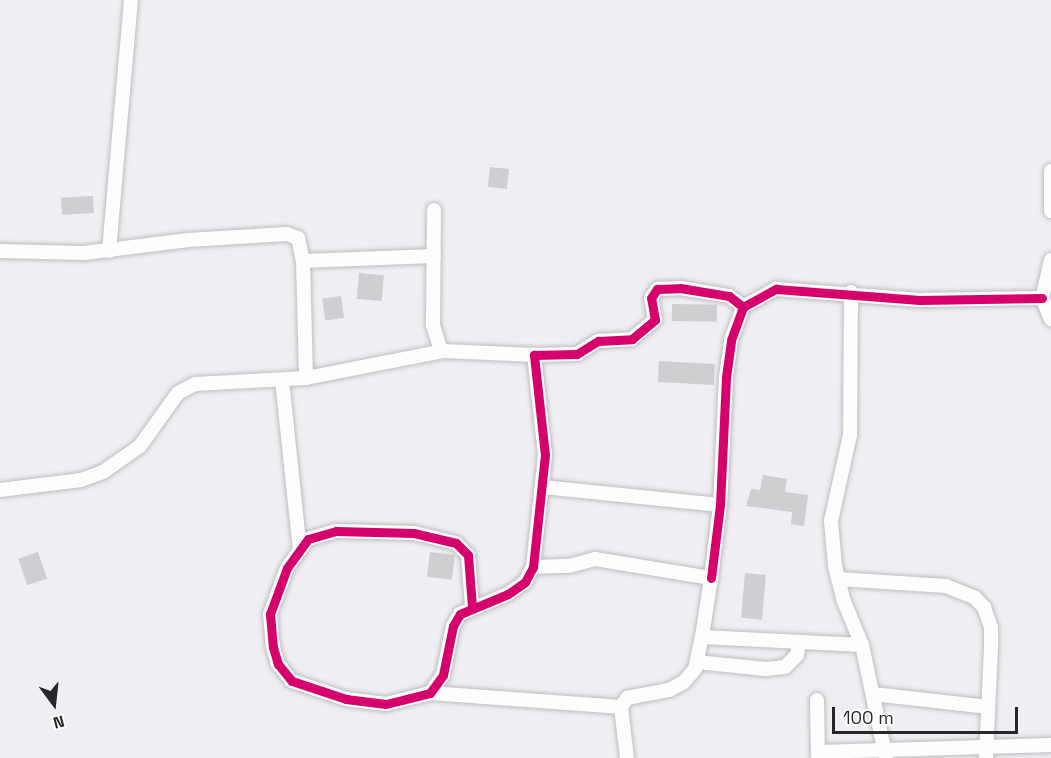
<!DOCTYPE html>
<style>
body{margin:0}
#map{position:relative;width:1051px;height:758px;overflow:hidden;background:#efeff3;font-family:"Space Grotesk",sans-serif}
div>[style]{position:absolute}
.building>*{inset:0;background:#cfcfd1;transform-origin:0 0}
.roads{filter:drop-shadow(0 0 2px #bebec0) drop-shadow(0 0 2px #bebec0)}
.street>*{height:14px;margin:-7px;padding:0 7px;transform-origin:7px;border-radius:7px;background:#fdfdfd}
.cycleway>*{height:9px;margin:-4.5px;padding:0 4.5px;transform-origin:4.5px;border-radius:4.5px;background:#d6006c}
span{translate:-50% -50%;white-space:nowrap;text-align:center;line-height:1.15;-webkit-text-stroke:6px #fff;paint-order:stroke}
.north{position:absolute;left:24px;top:674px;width:60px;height:60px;-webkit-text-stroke:4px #fff;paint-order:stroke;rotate:165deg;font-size:16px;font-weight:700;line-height:24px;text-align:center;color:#262729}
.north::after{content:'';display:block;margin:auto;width:21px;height:27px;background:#262729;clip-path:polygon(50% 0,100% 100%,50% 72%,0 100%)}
.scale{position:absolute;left:832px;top:707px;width:186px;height:27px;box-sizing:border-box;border:3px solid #262729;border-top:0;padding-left:8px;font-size:18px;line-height:21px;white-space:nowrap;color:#262729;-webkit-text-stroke:4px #fff;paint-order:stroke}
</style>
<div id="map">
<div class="building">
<i style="left:490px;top:167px;width:19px;height:20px;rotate:6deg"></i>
<i style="left:93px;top:196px;width:17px;height:32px;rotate:87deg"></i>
<i style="left:359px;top:273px;width:25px;height:26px;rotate:5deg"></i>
<i style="left:341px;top:296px;width:22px;height:19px;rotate:82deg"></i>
<i style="left:672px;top:304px;width:45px;height:17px;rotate:1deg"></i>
<i style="left:659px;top:361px;width:56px;height:21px;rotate:3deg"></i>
<i style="clip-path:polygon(763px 475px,787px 479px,785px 492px,808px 495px,804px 526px,791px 524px,792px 512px,746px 506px,751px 489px,760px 490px)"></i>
<i style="left:38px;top:552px;width:28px;height:21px;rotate:71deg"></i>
<i style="left:430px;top:552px;width:25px;height:25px;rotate:7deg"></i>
<i style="left:745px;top:573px;width:21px;height:45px;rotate:5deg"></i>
</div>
<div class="roads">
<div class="street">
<i style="left:1051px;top:171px;width:40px;rotate:90deg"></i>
<i style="left:434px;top:210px;width:115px;rotate:90.5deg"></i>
<i style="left:433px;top:325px;width:24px;rotate:73deg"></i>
<i style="left:440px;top:348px;width:5px;rotate:37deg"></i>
<i style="left:444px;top:351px;width:90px;rotate:2.5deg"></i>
<i style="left:0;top:251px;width:84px;rotate:1.4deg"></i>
<i style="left:84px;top:253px;width:105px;rotate:-7.1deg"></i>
<i style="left:188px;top:240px;width:99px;rotate:-3.5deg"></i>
<i style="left:287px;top:234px;width:12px;rotate:20deg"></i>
<i style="left:298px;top:238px;width:24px;rotate:78deg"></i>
<i style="left:303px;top:261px;width:117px;rotate:88.5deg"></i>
<i style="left:109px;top:251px;width:252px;rotate:-85deg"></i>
<i style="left:1051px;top:260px;width:39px;rotate:103deg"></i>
<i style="left:1042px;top:298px;width:23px;rotate:67deg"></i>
<i style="left:303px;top:261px;width:131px;rotate:-2.2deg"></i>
<i style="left:851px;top:292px;width:143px;rotate:90.4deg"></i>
<i style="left:850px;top:435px;width:88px;rotate:102.5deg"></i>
<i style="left:831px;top:521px;width:45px;rotate:84.9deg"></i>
<i style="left:835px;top:566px;width:34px;rotate:76deg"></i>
<i style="left:843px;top:599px;width:50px;rotate:67.6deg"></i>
<i style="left:862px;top:645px;width:116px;rotate:78deg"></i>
<i style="left:282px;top:380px;width:171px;rotate:84deg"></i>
<i style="left:542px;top:487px;width:179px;rotate:5.8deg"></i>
<i style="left:0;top:490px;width:82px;rotate:-7deg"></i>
<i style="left:81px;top:480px;width:23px;rotate:-20deg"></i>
<i style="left:103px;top:472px;width:45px;rotate:-35.1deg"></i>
<i style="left:140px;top:446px;width:65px;rotate:-54.4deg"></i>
<i style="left:178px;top:393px;width:19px;rotate:-28deg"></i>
<i style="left:195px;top:384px;width:111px;rotate:-3.1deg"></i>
<i style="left:306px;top:378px;width:141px;rotate:-11.1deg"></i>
<i style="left:533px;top:567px;width:36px;rotate:-2deg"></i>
<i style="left:569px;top:566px;width:27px;rotate:-15deg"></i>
<i style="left:595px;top:559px;width:118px;rotate:9.3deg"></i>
<i style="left:711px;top:578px;width:60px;rotate:98.7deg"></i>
<i style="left:702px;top:637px;width:160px;rotate:2.9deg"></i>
<i style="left:711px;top:578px;width:74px;rotate:-83deg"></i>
<i style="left:720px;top:505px;width:128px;rotate:-87.3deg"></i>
<i style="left:726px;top:377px;width:37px;rotate:-82deg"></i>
<i style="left:731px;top:340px;width:35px;rotate:-70deg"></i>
<i style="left:743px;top:307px;width:38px;rotate:-29deg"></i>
<i style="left:776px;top:289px;width:144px;rotate:4.4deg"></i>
<i style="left:920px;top:300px;width:122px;rotate:-0.9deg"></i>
<i style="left:838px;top:579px;width:108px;rotate:3.7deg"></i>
<i style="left:946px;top:586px;width:31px;rotate:22deg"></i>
<i style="left:975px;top:598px;width:13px;rotate:45deg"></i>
<i style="left:984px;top:607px;width:21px;rotate:71deg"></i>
<i style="left:991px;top:627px;width:20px;rotate:90deg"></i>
<i style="left:991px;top:647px;width:111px;rotate:92.6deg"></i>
<i style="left:472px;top:607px;width:52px;rotate:-94.4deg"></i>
<i style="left:468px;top:555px;width:17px;rotate:-135deg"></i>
<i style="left:456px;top:543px;width:43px;rotate:-166.6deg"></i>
<i style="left:414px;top:533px;width:78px;rotate:-178.5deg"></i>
<i style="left:336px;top:531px;width:29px;rotate:164deg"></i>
<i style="left:308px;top:539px;width:36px;rotate:126deg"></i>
<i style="left:287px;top:568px;width:49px;rotate:110.3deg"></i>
<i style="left:270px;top:614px;width:33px;rotate:85deg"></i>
<i style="left:273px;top:647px;width:18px;rotate:74deg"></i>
<i style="left:278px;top:664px;width:22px;rotate:51deg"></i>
<i style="left:292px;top:681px;width:57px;rotate:18.4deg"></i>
<i style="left:346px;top:699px;width:40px;rotate:7.1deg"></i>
<i style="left:386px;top:704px;width:45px;rotate:-14deg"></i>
<i style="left:430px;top:693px;width:22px;rotate:-54deg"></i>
<i style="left:443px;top:675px;width:50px;rotate:-78.5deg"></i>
<i style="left:453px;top:626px;width:14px;rotate:-60deg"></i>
<i style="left:460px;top:614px;width:52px;rotate:-22.6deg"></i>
<i style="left:508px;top:594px;width:21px;rotate:-35deg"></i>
<i style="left:525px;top:582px;width:17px;rotate:-62deg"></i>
<i style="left:533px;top:567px;width:113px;rotate:-83.9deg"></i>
<i style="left:545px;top:455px;width:101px;rotate:-96.3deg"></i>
<i style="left:534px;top:355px;width:43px;rotate:-1.3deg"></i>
<i style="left:577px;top:354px;width:25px;rotate:-32deg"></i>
<i style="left:598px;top:341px;width:34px;rotate:-3deg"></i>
<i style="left:632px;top:339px;width:30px;rotate:-40deg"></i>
<i style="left:655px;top:320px;width:22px;rotate:-100deg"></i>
<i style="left:651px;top:298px;width:11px;rotate:-56deg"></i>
<i style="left:657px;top:289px;width:23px;rotate:-2deg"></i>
<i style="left:680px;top:288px;width:50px;rotate:9.3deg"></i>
<i style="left:729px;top:296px;width:18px;rotate:38deg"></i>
<i style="left:697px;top:662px;width:69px;rotate:5.8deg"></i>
<i style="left:766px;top:669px;width:19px;rotate:-6deg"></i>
<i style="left:785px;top:667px;width:17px;rotate:-45deg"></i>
<i style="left:797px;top:655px;width:13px;rotate:-81deg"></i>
<i style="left:430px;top:693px;width:192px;rotate:4.2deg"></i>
<i style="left:873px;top:694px;width:116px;rotate:6.4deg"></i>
<i style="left:817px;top:700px;width:58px;rotate:89deg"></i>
<i style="left:818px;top:752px;width:233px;rotate:-1.7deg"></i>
<i style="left:627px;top:758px;width:51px;rotate:-96.7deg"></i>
<i style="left:621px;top:707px;width:11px;rotate:-56deg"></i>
<i style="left:627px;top:698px;width:43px;rotate:-10.8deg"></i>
<i style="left:669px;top:690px;width:17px;rotate:-28deg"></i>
<i style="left:684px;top:682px;width:17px;rotate:-50deg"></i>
<i style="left:695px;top:669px;width:33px;rotate:-78deg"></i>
</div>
</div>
<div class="cycleway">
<i style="left:711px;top:578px;width:74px;rotate:-83deg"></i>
<i style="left:720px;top:505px;width:128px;rotate:-87.3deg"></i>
<i style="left:726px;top:377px;width:37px;rotate:-82deg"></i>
<i style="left:731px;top:340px;width:35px;rotate:-70deg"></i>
<i style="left:743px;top:307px;width:38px;rotate:-29deg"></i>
<i style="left:776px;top:289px;width:144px;rotate:4.4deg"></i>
<i style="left:920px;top:300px;width:122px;rotate:-0.9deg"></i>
<i style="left:472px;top:607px;width:52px;rotate:-94.4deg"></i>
<i style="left:468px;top:555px;width:17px;rotate:-135deg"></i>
<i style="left:456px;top:543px;width:43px;rotate:-166.6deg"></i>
<i style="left:414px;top:533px;width:78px;rotate:-178.5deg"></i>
<i style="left:336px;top:531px;width:29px;rotate:164deg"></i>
<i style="left:308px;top:539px;width:36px;rotate:126deg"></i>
<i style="left:287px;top:568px;width:49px;rotate:110.3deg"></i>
<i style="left:270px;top:614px;width:33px;rotate:85deg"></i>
<i style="left:273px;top:647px;width:18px;rotate:74deg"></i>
<i style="left:278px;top:664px;width:22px;rotate:51deg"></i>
<i style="left:292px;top:681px;width:57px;rotate:18.4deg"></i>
<i style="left:346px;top:699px;width:40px;rotate:7.1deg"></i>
<i style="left:386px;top:704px;width:45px;rotate:-14deg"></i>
<i style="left:430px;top:693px;width:22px;rotate:-54deg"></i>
<i style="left:443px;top:675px;width:50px;rotate:-78.5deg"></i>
<i style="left:453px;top:626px;width:14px;rotate:-60deg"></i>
<i style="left:460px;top:614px;width:52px;rotate:-22.6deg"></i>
<i style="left:508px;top:594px;width:21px;rotate:-35deg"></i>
<i style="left:525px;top:582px;width:17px;rotate:-62deg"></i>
<i style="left:533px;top:567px;width:113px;rotate:-83.9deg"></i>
<i style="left:545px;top:455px;width:101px;rotate:-96.3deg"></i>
<i style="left:534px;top:355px;width:43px;rotate:-1.3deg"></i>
<i style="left:577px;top:354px;width:25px;rotate:-32deg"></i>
<i style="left:598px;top:341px;width:34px;rotate:-3deg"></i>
<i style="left:632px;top:339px;width:30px;rotate:-40deg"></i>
<i style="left:655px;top:320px;width:22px;rotate:-100deg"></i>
<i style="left:651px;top:298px;width:11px;rotate:-56deg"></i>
<i style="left:657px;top:289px;width:23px;rotate:-2deg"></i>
<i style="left:680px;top:288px;width:50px;rotate:9.3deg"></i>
<i style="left:729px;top:296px;width:18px;rotate:38deg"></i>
</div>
<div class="north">N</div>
<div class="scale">100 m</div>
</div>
